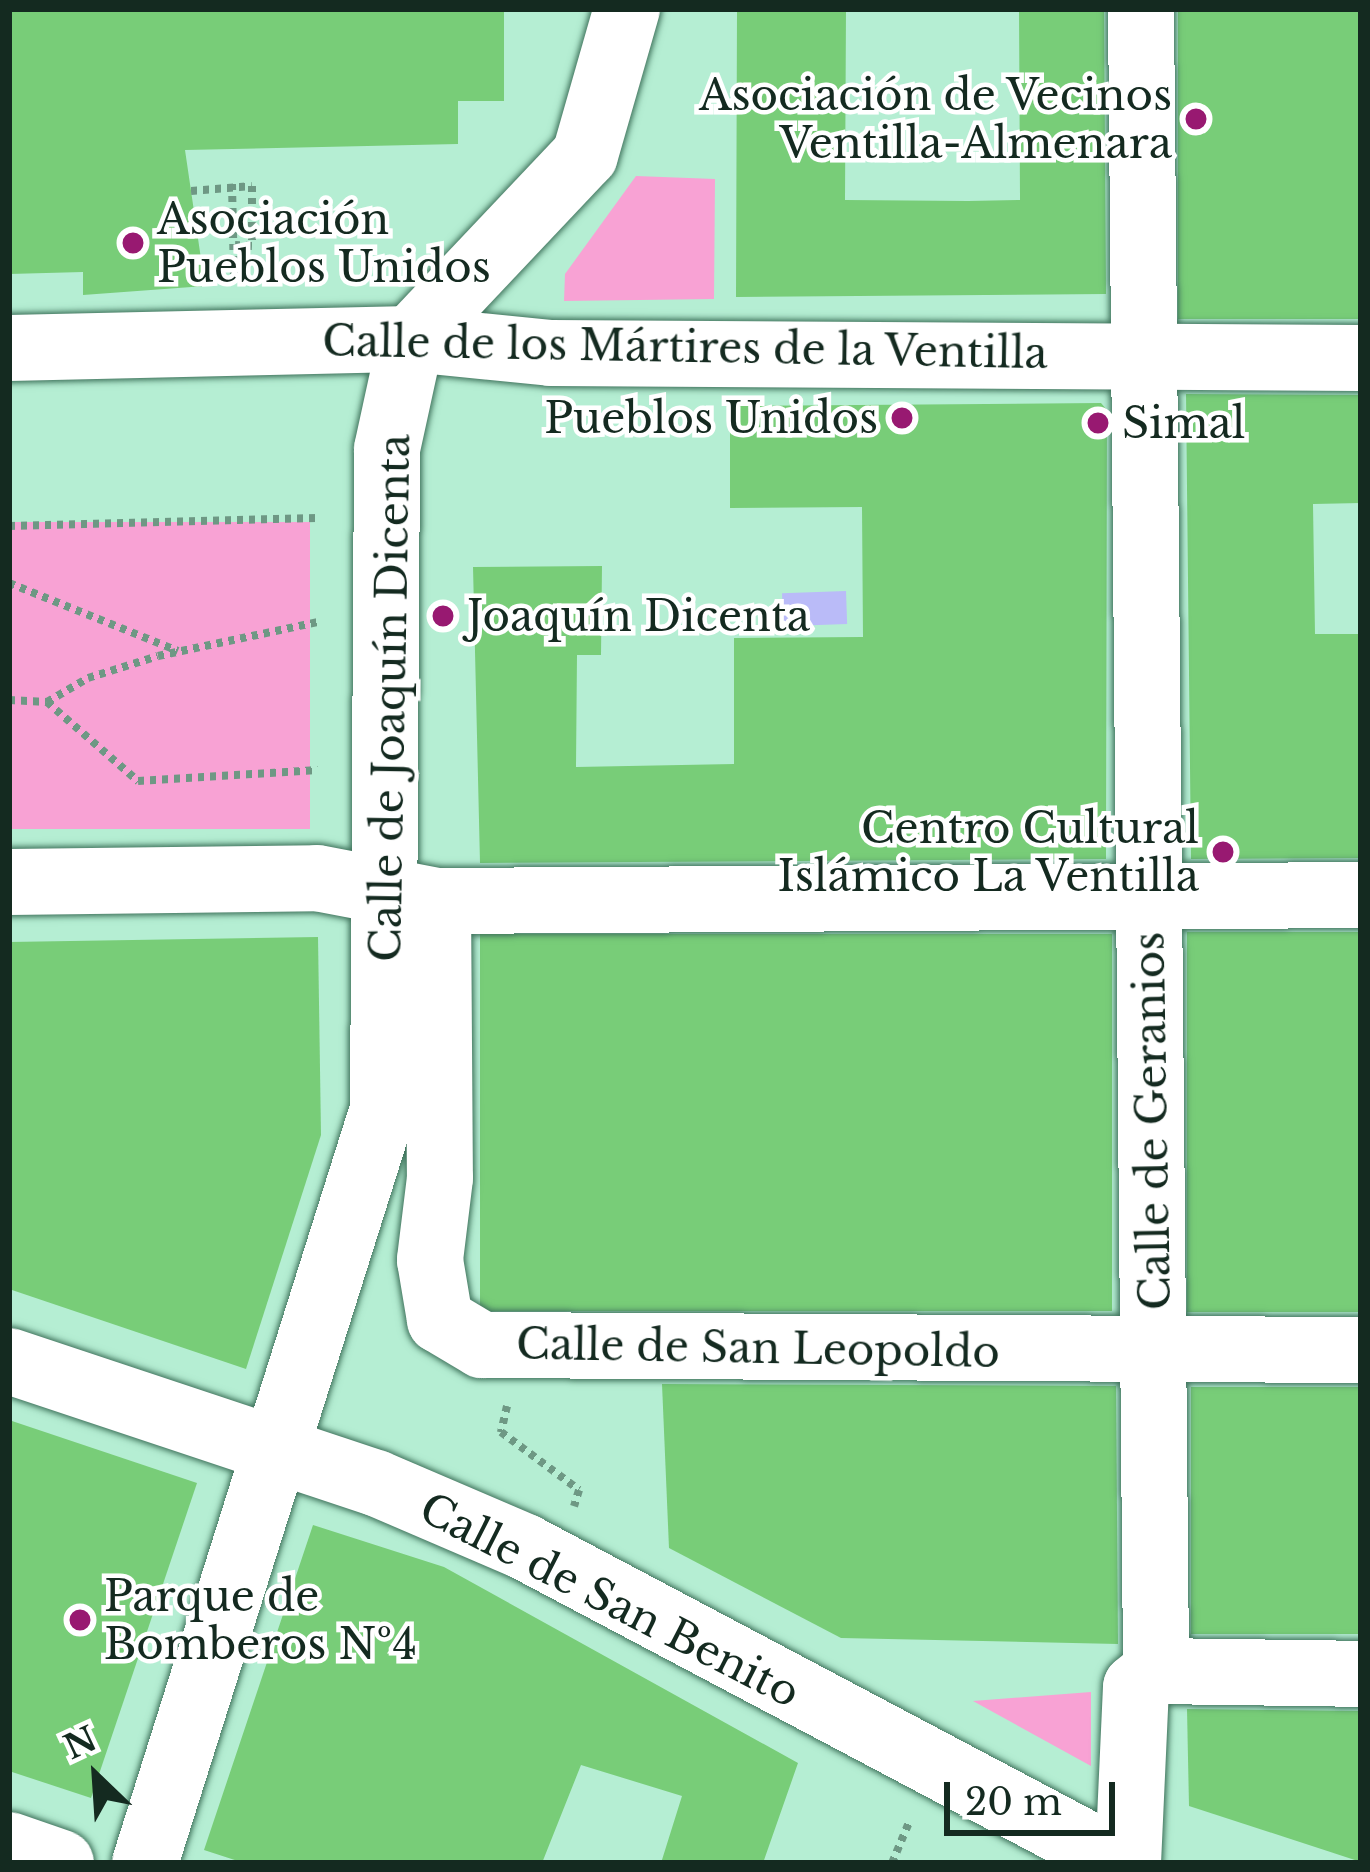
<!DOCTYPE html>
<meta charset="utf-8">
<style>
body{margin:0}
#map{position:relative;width:1370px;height:1872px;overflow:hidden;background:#b5eed3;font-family:"Libre Baskerville",serif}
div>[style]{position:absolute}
.green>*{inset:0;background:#f8a2d4;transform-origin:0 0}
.water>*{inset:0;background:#babbf8;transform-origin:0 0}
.building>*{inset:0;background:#78cd78;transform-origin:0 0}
.path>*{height:8px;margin-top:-4px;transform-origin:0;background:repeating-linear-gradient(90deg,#6e9884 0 6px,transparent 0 12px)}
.roads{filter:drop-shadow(0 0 3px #3f735c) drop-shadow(0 0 3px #3f735c)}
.minor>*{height:66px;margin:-33px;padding:0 33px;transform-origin:33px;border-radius:33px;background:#fff}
.dots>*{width:33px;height:33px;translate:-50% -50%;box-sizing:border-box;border:6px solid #fff;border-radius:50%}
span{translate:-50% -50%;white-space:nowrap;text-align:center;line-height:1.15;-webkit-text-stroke:9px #fff;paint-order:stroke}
.poi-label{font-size:42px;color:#142a20}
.right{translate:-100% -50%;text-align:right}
.left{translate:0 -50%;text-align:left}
.street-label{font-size:42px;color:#142a20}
.frame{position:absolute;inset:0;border:12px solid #142a20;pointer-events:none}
.north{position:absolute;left:36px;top:1716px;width:120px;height:120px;-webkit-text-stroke:9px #fff;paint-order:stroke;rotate:335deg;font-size:33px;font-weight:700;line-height:48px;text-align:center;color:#142a20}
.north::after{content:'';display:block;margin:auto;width:42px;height:54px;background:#142a20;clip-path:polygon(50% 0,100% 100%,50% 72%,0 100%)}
.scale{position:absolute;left:944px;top:1782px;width:171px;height:54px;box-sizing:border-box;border:6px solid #142a20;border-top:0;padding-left:15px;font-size:36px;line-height:42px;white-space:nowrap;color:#142a20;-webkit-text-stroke:9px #fff;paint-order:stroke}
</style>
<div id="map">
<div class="green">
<i style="clip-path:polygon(636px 176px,715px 179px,714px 299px,564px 301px,565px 274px)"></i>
<i style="left:310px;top:522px;width:307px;height:301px;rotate:90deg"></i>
<i style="clip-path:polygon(1091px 1692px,1091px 1766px,973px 1701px)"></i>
</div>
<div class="water">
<i style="left:846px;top:591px;width:33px;height:64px;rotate:88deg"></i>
</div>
<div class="building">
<i style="clip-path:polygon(9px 9px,504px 9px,504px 101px,458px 101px,458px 144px,185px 150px,205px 286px,83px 295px,83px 272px,9px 274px)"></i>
<i style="clip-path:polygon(737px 9px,846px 9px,845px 200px,968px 201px,1020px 200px,1019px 9px,1104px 9px,1106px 294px,736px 297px)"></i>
<i style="left:1178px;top:9px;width:183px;height:310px"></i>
<i style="clip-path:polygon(1186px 394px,1361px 395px,1361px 503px,1313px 504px,1315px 634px,1361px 634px,1361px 858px,1191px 859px)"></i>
<i style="clip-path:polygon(1101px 403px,1107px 410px,1106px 859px,480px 863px,473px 567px,602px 566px,601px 655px,577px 655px,576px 767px,734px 764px,734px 638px,863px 637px,862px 507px,730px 508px,730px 406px)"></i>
<i style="left:1361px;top:932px;width:380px;height:174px;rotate:90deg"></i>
<i style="left:1112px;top:934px;width:377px;height:632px;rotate:90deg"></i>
<i style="clip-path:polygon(318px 937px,321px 1135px,246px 1369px,9px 1289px,9px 942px)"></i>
<i style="clip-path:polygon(662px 1384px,1116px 1386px,1118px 1644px,841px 1638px,669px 1548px)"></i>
<i style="left:1191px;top:1387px;width:170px;height:247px"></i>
<i style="clip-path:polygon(9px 1420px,197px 1483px,91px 1798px,9px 1771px)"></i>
<i style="clip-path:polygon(313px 1525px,444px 1567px,798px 1763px,763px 1863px,661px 1863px,682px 1796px,581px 1765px,542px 1863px,244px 1863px,204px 1850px)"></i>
<i style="clip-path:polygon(1187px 1709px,1361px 1711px,1361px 1862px,1189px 1806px)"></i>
</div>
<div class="path">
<i style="left:232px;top:184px;width:98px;rotate:88.8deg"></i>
<i style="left:191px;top:191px;width:61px;rotate:-4.7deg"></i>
<i style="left:252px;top:186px;width:60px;rotate:90deg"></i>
<i style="left:252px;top:246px;width:17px;rotate:-177deg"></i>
<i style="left:9px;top:526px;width:308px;rotate:-1.5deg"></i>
<i style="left:9px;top:583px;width:182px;rotate:21.9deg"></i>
<i style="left:9px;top:700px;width:38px;rotate:3deg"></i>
<i style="left:47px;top:702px;width:121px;rotate:41deg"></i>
<i style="left:138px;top:781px;width:180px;rotate:-3.5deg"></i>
<i style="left:47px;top:702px;width:48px;rotate:-30.3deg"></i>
<i style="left:88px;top:678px;width:73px;rotate:-17.4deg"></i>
<i style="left:158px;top:656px;width:164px;rotate:-12deg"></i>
<i style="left:507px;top:1406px;width:27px;rotate:103deg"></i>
<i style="left:501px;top:1432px;width:97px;rotate:36.6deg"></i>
<i style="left:579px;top:1490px;width:17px;rotate:107deg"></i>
<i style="left:892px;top:1863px;width:47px;rotate:-67.3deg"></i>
</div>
<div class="roads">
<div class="minor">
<i style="left:1141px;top:9px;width:1662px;rotate:89.48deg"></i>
<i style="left:9px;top:348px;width:402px;rotate:-1.3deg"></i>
<i style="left:411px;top:339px;width:141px;rotate:5.7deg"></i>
<i style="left:551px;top:353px;width:810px;rotate:0.35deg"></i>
<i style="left:9px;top:882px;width:308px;rotate:-0.7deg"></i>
<i style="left:317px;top:878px;width:123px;rotate:10.8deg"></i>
<i style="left:438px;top:901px;width:923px;rotate:-0.37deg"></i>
<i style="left:438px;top:901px;width:277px;rotate:89.6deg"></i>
<i style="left:440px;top:1178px;width:83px;rotate:97deg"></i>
<i style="left:430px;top:1260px;width:61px;rotate:80.5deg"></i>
<i style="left:440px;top:1320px;width:49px;rotate:30.8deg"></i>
<i style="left:482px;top:1345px;width:879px;rotate:0.33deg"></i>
<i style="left:9px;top:1361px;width:387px;rotate:18.4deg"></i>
<i style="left:376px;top:1483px;width:162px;rotate:23.2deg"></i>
<i style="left:525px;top:1547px;width:675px;rotate:27.89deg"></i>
<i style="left:1156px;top:1671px;width:205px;rotate:0.8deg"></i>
<i style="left:9px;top:1845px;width:55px;rotate:19.1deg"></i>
<i style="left:145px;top:1863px;width:791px;rotate:-72.48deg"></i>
<i style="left:383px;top:1109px;width:660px;rotate:-89.65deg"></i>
<i style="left:387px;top:449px;width:113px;rotate:-77.7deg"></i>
<i style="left:411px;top:339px;width:253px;rotate:-46.6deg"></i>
<i style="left:585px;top:155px;width:152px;rotate:-74deg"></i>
<i style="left:1128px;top:1863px;width:176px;rotate:-87.4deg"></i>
<i style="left:1136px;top:1687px;width:26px;rotate:-39deg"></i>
</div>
</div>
<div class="dots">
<i style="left:1196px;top:119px;background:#981971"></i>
<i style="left:133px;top:243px;background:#981971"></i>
<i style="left:902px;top:418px;background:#981971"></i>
<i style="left:1098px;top:423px;background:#981971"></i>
<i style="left:443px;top:616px;background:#981971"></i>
<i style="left:1223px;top:852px;background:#981971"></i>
<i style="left:80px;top:1620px;background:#981971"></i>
</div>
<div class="poi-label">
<span class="right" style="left:1172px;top:119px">Asociación de Vecinos<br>Ventilla-Almenara</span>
<span class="left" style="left:157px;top:243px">Asociación<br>Pueblos Unidos</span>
<span class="right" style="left:878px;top:418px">Pueblos Unidos</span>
<span class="left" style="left:1122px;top:423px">Simal</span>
<span class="left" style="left:467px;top:616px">Joaquín Dicenta</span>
<span class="right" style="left:1199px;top:852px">Centro Cultural<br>Islámico La Ventilla</span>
<span class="left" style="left:104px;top:1620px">Parque de<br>Bomberos Nº4</span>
</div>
<div class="street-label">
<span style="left:685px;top:347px;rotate:1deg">Calle de los Mártires de la Ventilla</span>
<span style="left:390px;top:698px;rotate:-89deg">Calle de Joaquín Dicenta</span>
<span style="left:1152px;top:1121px;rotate:-91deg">Calle de Geranios</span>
<span style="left:758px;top:1348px;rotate:1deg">Calle de San Leopoldo</span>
<span style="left:610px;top:1600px;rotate:27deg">Calle de San Benito</span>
</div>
<div class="frame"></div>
<div class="north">N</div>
<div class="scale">20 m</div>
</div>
